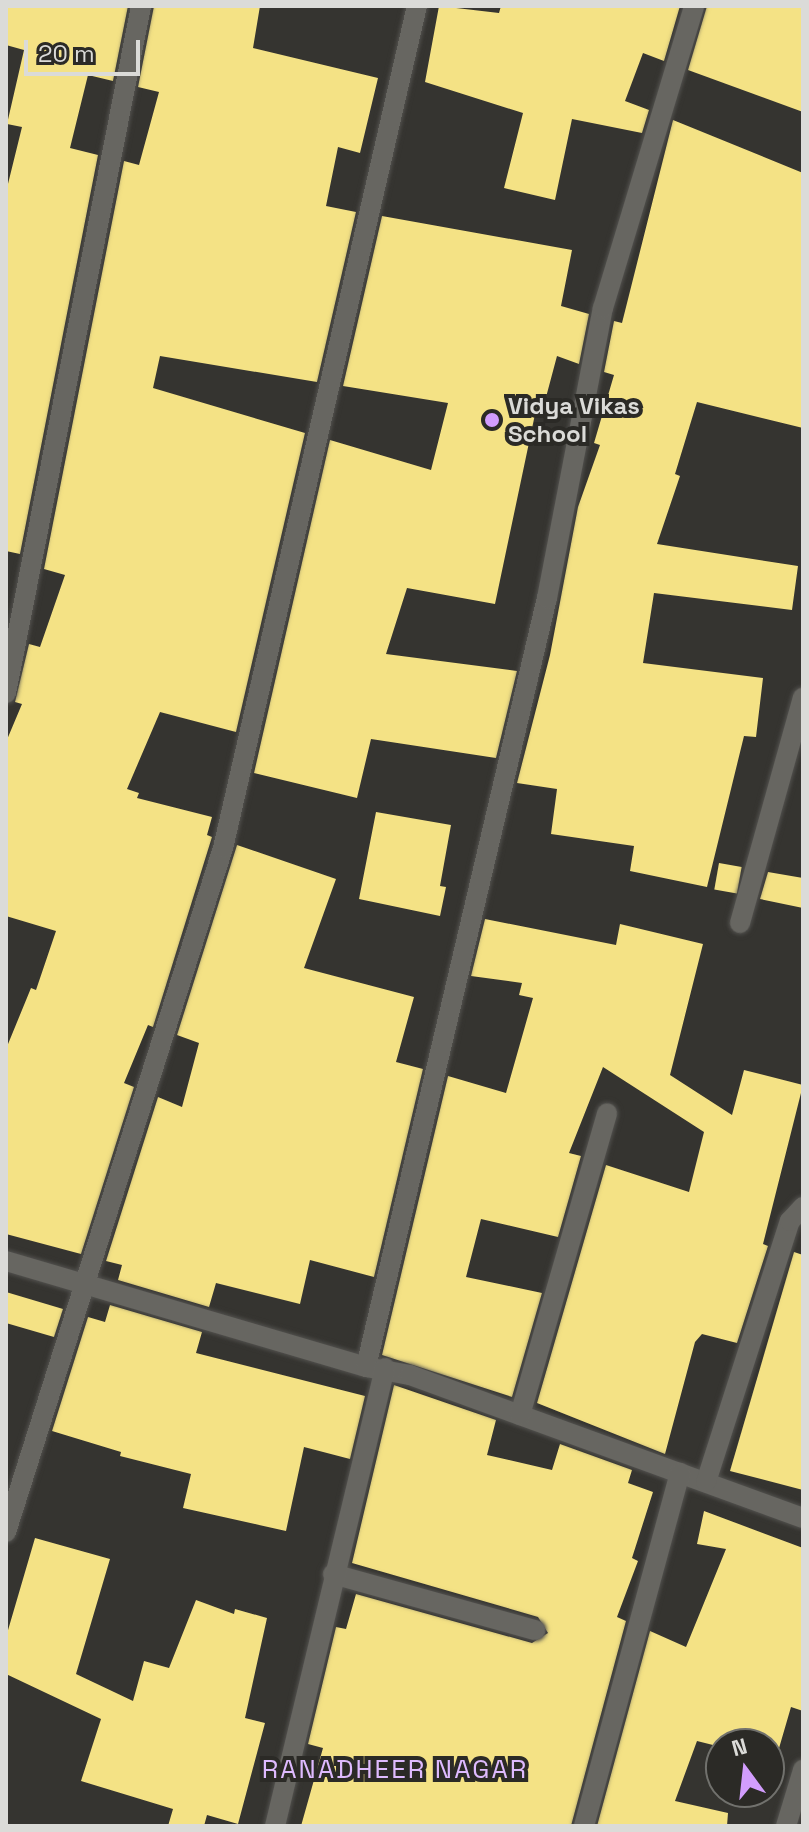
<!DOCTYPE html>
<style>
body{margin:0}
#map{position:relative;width:809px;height:1832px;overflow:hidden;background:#353430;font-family:"Space Grotesk",sans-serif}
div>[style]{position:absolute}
.building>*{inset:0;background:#f4e285;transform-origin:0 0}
.roads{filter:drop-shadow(0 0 2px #52514e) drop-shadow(0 0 2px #52514e)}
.minor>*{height:20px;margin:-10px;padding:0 10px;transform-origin:10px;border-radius:10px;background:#676661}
.dots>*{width:22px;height:22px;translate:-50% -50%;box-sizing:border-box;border:4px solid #2b2a26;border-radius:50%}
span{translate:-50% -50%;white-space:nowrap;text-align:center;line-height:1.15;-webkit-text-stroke:8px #2b2a26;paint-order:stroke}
.poi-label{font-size:24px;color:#dbdbd8;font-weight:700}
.left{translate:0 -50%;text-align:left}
.neighbourhood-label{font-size:26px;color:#debafe;letter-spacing:2px}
.frame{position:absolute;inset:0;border:8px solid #dbdbd8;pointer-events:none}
.north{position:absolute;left:705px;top:1728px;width:80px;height:80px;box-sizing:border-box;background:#2b2a26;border:2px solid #71716d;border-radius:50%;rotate:345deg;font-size:22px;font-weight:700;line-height:32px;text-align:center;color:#dbdbd8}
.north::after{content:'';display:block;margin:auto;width:28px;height:36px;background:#d29dfd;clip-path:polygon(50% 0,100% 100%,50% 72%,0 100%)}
.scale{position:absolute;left:24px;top:40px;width:116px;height:36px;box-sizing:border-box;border:4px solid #dbdbd8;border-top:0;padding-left:10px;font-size:24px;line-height:28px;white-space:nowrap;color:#dbdbd8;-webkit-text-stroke:6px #2b2a26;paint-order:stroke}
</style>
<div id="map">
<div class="building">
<i style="clip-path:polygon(6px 6px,128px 6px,113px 81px,88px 75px,70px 148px,98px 155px,20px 554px,6px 551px,6px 192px,22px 127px,7px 124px,24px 50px,6px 45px)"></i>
<i style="clip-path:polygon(154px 6px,260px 6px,253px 48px,378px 78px,360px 153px,338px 147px,326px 206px,356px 212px,317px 382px,160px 356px,153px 388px,305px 433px,236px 732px,160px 712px,127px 789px,139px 793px,137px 798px,212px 817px,207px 835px,212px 837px,153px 1027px,148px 1025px,124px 1083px,134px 1087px,81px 1254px,6px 1234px,6px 1049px,31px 988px,36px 990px,56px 931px,6px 916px,6px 742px,22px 704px,15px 702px,29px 644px,40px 647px,65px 575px,44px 569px,124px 161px,139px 165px,159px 92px,138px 87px)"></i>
<i style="clip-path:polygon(439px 6px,499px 13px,501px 6px,680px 6px,664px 61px,643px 53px,625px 101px,649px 110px,642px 133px,572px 119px,555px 200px,504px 188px,523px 113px,425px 82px)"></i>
<i style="clip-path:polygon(707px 6px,803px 6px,803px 112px,688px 70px)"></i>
<i style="clip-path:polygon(673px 120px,803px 173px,803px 428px,697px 402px,675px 474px,680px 476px,657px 544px,798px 566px,792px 610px,654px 593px,643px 663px,763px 678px,756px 737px,744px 736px,707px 887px,630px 871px,634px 846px,551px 834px,557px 789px,517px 783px,550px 655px,578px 507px,600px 445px,594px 443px,614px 375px,604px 372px,614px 321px,622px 323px)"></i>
<i style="clip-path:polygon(382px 216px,572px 250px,561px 306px,589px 314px,579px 364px,557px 356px,545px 401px,538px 400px,495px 604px,407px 588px,386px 654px,517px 671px,496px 758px,371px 739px,357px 798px,254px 773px,330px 440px,431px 470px,448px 403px,343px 386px)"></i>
<i style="clip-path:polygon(376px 812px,451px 825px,440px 886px,446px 887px,440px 916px,359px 899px)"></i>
<i style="clip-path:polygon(237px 845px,336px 879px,304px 968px,414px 997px,396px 1062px,423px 1069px,374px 1277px,310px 1260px,300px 1304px,216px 1283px,209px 1307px,118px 1280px,122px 1265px,106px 1261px,158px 1097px,182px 1107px,199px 1043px,177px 1035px)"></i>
<i style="left:719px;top:863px;width:23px;height:27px;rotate:10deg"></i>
<i style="clip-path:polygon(768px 872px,803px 878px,803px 908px,760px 899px)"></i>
<i style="clip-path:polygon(485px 919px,616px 945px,620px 924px,703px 944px,670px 1075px,732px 1115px,744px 1070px,803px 1085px,763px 1244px,768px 1246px,737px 1343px,702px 1334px,695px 1342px,665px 1454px,537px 1403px,606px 1165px,689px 1192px,704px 1132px,603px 1067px,569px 1153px,581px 1156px,558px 1237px,481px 1219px,466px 1277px,542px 1293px,512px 1397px,382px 1355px,448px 1076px,506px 1093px,533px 998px,519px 995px,522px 983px,471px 976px)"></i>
<i style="clip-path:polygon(794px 1252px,803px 1255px,803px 1490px,730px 1471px)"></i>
<i style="clip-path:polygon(6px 1292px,63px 1309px,54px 1337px,6px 1323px)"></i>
<i style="clip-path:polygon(110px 1305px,202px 1332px,196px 1353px,365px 1396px,350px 1459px,304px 1447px,286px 1531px,183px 1508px,191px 1474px,120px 1456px,121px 1452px,52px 1431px,88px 1317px,105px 1322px)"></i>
<i style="clip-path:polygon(394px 1385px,496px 1420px,487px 1455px,552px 1470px,560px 1444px,632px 1470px,628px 1483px,653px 1492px,632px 1558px,638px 1561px,617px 1617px,626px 1621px,571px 1826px,301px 1826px,323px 1748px,308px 1744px,336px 1627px,346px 1629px,356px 1594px,532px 1643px,548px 1633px,538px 1617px,352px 1563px)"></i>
<i style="clip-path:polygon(704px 1511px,803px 1548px,803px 1711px,791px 1707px,775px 1762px,769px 1761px,769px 1744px,721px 1747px,697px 1741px,675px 1801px,728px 1813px,727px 1826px,597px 1826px,650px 1631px,686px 1647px,726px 1549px,697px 1544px)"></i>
<i style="clip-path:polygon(35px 1538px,110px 1559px,76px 1674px,133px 1701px,144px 1661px,169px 1668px,196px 1600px,234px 1614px,235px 1609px,267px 1618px,245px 1718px,265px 1723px,238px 1824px,207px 1815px,204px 1826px,168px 1826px,173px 1809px,81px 1781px,101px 1719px,6px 1674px,6px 1637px)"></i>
</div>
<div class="roads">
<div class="minor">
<i style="left:6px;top:693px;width:700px;rotate:-78.88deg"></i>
<i style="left:740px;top:923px;width:234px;rotate:-74.4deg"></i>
<i style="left:6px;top:1261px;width:375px;rotate:16.4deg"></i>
<i style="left:366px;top:1367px;width:45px;rotate:10.3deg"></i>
<i style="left:410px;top:1375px;width:418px;rotate:20deg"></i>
<i style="left:366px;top:1367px;width:790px;rotate:-76.76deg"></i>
<i style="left:547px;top:598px;width:295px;rotate:-79.1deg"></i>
<i style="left:603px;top:308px;width:315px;rotate:-73.2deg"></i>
<i style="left:520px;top:1415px;width:314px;rotate:-73.9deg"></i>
<i style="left:706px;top:1482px;width:274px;rotate:-72.2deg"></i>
<i style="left:790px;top:1221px;width:19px;rotate:-47deg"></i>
<i style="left:6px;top:1532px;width:718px;rotate:-72.4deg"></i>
<i style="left:223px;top:848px;width:864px;rotate:-77.03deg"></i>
<i style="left:333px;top:1574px;width:210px;rotate:15.5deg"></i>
<i style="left:275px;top:1826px;width:471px;rotate:-76.5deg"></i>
<i style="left:584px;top:1826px;width:366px;rotate:-74.8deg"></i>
<i style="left:786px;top:1826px;width:59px;rotate:-73.1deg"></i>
</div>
</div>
<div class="dots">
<i style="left:492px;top:420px;background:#d29dfd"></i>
</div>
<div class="poi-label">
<span class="left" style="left:508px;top:420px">Vidya Vikas<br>School</span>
</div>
<div class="neighbourhood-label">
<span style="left:395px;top:1770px">RANADHEER NAGAR</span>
</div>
<div class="frame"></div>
<div class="north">N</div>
<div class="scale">20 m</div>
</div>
